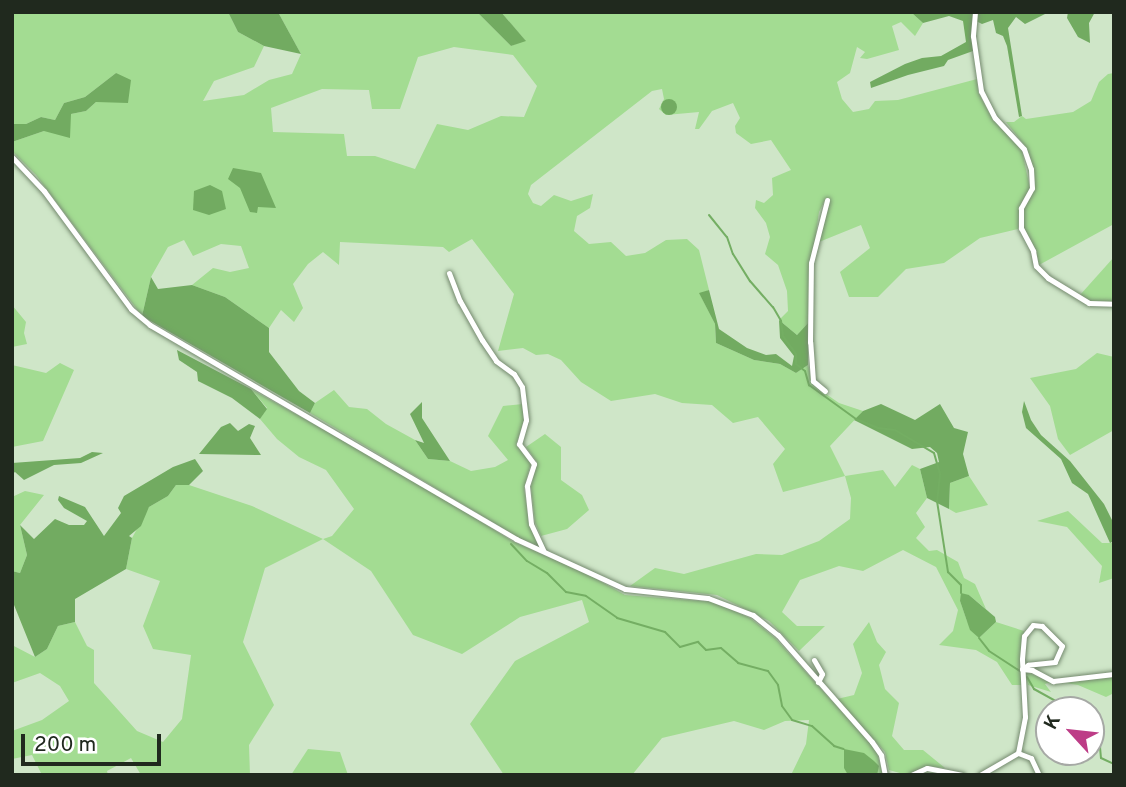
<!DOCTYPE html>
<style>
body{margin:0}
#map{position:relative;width:1126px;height:787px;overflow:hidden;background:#cfe6c8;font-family:Overpass,sans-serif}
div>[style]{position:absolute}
.green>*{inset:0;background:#a3dc92}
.forest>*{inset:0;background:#72ab61}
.round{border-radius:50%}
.water>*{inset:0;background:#74ae63}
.stream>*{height:2px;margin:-1px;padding:0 1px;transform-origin:1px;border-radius:1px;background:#74ae63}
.roads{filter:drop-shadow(0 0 2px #758a6f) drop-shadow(0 0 2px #758a6f)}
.minor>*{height:5px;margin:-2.5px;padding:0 2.5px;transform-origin:2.5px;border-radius:2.5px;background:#fff}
span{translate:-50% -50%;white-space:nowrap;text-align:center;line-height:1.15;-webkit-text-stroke:7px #fff;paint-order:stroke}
.frame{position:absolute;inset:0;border:14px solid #20291e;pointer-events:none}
.north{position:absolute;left:1035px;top:696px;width:70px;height:70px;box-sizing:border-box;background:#fff;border:2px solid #a6a9a5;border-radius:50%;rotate:297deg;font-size:19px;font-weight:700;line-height:28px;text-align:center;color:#20291e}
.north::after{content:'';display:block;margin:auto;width:24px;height:32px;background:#bd3d87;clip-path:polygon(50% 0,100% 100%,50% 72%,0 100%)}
.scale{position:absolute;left:21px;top:734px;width:140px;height:32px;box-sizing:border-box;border:4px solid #20291e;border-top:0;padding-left:9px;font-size:21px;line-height:24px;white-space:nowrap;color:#20291e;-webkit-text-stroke:5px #fff;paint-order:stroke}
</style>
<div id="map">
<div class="green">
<i style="clip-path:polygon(evenodd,12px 12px,228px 12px,238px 32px,264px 46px,254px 67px,214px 81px,203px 101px,244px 95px,269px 80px,292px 74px,301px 54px,278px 12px,477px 12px,511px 46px,525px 40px,501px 12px,917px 12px,913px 14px,923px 23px,915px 36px,901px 22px,892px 26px,899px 50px,867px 59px,860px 58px,865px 52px,857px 47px,850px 73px,837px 82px,842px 99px,853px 112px,869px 109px,875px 101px,898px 100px,977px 79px,978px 92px,993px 120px,1010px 134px,1022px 151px,1030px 188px,1019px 208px,1018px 229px,980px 238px,944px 263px,906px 269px,878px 297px,849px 297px,840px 272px,870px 248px,861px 225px,819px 242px,826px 198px,819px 212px,815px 241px,808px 323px,797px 335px,779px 320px,788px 311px,787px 291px,778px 265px,765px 254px,770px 237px,766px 223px,755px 208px,756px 200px,764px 203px,773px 195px,772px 178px,791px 170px,771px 140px,751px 144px,736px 133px,735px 126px,740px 118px,733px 103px,712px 111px,699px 129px,695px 129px,699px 112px,666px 115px,659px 109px,664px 99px,662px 89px,652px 91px,531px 185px,528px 194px,533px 203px,541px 206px,554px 195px,571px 201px,593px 194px,590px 208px,577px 216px,574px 231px,589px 244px,611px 242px,626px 256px,645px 253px,666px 240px,687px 239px,699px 250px,709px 290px,700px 294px,715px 324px,716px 343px,754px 360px,780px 364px,796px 373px,808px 365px,813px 385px,839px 403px,863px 411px,830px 446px,845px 476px,883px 470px,895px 487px,912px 465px,920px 469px,927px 498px,916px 513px,925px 527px,916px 538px,929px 551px,937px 550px,958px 562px,964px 578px,975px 584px,986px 609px,969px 595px,960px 601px,967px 621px,979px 638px,996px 622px,1024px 631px,1020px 659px,1022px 685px,1012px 685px,997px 662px,976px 650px,939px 645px,953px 631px,958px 610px,936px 567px,903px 550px,863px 571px,839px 566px,800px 580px,782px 612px,797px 626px,825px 626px,799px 651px,769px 621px,717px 595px,630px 586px,655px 568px,684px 574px,756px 554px,782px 555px,819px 541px,850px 519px,851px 498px,845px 476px,783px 492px,773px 464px,785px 449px,758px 417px,733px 423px,712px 405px,682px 403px,655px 394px,611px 401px,581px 382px,561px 360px,548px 354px,536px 355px,523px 348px,498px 351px,514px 294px,472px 239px,449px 252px,443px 247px,340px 242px,339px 265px,323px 252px,308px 264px,293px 284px,303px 308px,294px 322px,281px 310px,269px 328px,225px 297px,192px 285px,213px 268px,230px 272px,249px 268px,241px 246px,221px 244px,193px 256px,184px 240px,168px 247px,151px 277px,142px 316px,36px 175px,12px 151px,12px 142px,44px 131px,71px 114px,86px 111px,96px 102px,128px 102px,116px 73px,85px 97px,64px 103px,55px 120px,41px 117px,26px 124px,12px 124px,12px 12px,454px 47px,513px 55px,537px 86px,524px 117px,501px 116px,468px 130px,437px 124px,415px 169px,375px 156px,347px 156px,344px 134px,273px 132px,271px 108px,322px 89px,369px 90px,372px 109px,400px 109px,418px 57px,454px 47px)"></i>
<i style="clip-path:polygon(1114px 73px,1114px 224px,1039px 265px,1036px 250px,1023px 227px,1023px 209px,1035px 188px,1033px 167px,1026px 147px,1006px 122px,1014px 122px,1022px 116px,1026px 119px,1073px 112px,1091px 101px,1099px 82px,1108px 74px)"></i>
<i style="clip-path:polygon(1114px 257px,1114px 302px,1090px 301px,1080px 295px)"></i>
<i style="clip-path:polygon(12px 305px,26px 322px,24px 333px,27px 344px,12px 347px)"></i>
<i style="clip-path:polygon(1097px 353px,1114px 357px,1114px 430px,1070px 455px,1058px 439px,1050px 406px,1030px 378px,1076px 369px)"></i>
<i style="clip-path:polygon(60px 363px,74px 370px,43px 441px,12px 447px,12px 365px,46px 373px)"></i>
<i style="clip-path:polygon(251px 389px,417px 482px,512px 541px,589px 575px,625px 595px,714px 602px,750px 618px,775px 638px,860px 732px,876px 750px,883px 775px,791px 775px,806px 744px,809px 720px,785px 721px,764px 730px,734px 721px,662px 738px,632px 775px,504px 775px,470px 724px,515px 661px,589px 622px,582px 600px,520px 617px,462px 654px,413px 635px,371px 571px,323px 539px,265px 568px,243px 642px,274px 705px,249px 745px,250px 775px,141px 775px,131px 758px,107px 771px,108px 775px,42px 775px,32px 755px,12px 759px,12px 731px,42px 720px,69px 701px,60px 686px,40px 673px,12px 683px,12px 645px,35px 657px,47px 649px,58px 626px,75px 622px,87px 646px,94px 650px,94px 683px,137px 731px,163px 742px,182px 719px,191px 655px,153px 649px,143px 626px,160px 581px,126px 569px,132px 538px,149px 507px,168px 496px,176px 485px,189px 485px,252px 506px,323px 539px,332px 536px,354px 509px,326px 470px,299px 457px,277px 439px,260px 419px,267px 408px)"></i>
<i style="clip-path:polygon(334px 390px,349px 407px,367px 409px,386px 424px,415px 440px,428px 459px,450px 461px,471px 471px,495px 467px,508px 460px,488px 436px,503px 406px,523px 404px,524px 420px,516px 445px,531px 463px,524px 488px,529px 524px,540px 546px,521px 539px,310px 413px,315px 403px)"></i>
<i style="clip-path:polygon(545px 434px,561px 447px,561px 480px,582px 495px,589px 510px,567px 529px,541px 536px,535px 522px,531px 487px,537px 462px,526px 447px)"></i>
<i style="clip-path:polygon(969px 476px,988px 505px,956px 513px,949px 509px,950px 483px)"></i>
<i style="clip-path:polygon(25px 491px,44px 495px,20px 525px,27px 555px,20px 573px,12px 571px,12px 497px)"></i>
<i style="clip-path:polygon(1068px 511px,1102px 543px,1114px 543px,1114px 578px,1099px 583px,1102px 566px,1067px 527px,1037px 521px)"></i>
<i style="clip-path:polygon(869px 622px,877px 642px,886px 652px,879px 665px,885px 689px,899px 703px,892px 736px,904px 750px,923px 750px,945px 768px,927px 766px,907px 775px,889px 770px,885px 752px,837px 699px,854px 695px,862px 673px,853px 644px)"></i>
<i style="clip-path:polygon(1024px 671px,1051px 682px,1045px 684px,1051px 692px,1028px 685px)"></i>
<i style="clip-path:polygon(1114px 676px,1114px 693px,1106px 697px,1078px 685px,1065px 683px)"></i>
<i style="clip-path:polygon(308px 749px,340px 752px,348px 775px,291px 775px)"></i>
</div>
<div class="forest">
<i style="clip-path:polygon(228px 12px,278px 12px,301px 54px,264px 46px,238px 32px)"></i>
<i style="clip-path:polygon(477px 12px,501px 12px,526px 41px,511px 46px)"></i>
<i style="clip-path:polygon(917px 12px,973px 13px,973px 51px,948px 60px,944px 66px,908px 75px,871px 88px,870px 82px,905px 64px,922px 58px,941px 56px,966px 42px,963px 21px,949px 16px,923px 23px,913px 14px)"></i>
<i style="clip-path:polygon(977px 12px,1049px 12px,1025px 24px,1016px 17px,1008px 28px,1022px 116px,1019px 117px,1007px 46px,1003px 36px,996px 33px,993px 20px,982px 24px,976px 21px)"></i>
<i style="clip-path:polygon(1068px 12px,1095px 12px,1089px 23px,1090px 43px,1078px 37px,1067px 18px)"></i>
<i style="clip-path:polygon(116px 73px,131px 80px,128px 103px,96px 102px,86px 111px,71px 114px,70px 138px,44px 131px,12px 142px,12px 124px,26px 124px,41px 117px,55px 120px,64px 103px,85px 97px)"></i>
<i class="round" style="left:661px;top:99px;width:16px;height:16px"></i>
<i style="clip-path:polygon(233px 168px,261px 173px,276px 208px,258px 207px,257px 213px,250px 212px,240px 188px,228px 179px)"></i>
<i style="clip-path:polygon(210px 185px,222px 191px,226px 209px,209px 215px,193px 210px,194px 191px)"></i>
<i style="clip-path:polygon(151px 277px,158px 289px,192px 285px,225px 297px,269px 328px,269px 352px,299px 391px,315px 403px,310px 413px,142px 316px)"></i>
<i style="clip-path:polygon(709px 290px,719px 329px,747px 348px,766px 355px,776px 354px,792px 366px,794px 356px,780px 338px,779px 320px,797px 335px,808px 323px,808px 365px,796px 373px,780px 364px,754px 360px,716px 343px,715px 324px,699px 293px)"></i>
<i style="clip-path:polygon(177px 350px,251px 389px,267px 409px,260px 419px,232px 398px,198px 381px,197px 372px,179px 360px)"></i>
<i style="clip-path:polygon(1024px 401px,1031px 420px,1041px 435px,1070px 461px,1104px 504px,1113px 522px,1114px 541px,1110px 543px,1088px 494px,1072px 483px,1061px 459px,1026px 428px,1022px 412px)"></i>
<i style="clip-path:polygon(422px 402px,422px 418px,450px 461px,428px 459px,415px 440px,424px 443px,410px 414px)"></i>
<i style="clip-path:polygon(881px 404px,915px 420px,940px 404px,954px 428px,968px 432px,963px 454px,969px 476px,950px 483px,949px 509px,927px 498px,920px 469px,939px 462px,937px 453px,930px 447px,912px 449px,854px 420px,863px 411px)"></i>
<i style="clip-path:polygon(230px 423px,238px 431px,249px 424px,255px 426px,250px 438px,261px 455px,199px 454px,221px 427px)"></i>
<i style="clip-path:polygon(92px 452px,103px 453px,81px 463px,54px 465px,24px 480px,15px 472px,12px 474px,12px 463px,80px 458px)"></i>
<i style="clip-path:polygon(195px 459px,203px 471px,189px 485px,176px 485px,168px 496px,149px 507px,141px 526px,129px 536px,132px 538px,126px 569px,75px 599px,75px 622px,58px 626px,47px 649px,35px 657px,12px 600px,12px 571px,20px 573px,27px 555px,20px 525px,34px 539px,55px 519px,69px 525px,84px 525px,87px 521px,64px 508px,58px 500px,59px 496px,85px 507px,104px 536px,121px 513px,118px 508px,124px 496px,173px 467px)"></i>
</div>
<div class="water">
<i style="clip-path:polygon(961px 593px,969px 595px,995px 617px,996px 622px,979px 638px,970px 630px,960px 601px)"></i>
<i style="clip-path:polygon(844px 749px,864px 753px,874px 761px,879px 766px,877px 775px,848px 775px,844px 768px)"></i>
</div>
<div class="stream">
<i style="left:709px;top:215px;width:28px;rotate:51deg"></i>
<i style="left:727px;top:237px;width:18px;rotate:71deg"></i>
<i style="left:733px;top:254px;width:32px;rotate:58deg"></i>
<i style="left:750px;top:281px;width:35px;rotate:49deg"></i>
<i style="left:773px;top:307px;width:16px;rotate:60deg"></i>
<i style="left:781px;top:321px;width:15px;rotate:82deg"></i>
<i style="left:783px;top:336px;width:22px;rotate:54deg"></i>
<i style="left:796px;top:354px;width:10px;rotate:90deg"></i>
<i style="left:796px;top:364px;width:11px;rotate:38deg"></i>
<i style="left:805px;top:371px;width:15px;rotate:74deg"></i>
<i style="left:809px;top:385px;width:58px;rotate:35.9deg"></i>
<i style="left:856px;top:419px;width:24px;rotate:22deg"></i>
<i style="left:878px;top:428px;width:17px;rotate:7deg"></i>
<i style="left:895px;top:430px;width:45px;rotate:30.5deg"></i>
<i style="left:934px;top:453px;width:22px;rotate:74deg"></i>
<i style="left:940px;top:474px;width:27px;rotate:96deg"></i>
<i style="left:937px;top:501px;width:72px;rotate:81.2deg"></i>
<i style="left:948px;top:572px;width:18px;rotate:45deg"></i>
<i style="left:961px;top:585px;width:8px;rotate:90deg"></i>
<i style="left:511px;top:544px;width:23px;rotate:47deg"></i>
<i style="left:527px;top:561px;width:23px;rotate:31deg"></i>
<i style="left:547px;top:573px;width:27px;rotate:45deg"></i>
<i style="left:566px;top:592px;width:20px;rotate:11deg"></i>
<i style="left:586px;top:596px;width:38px;rotate:35deg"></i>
<i style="left:617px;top:618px;width:50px;rotate:16.3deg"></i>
<i style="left:665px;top:632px;width:21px;rotate:45deg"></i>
<i style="left:680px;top:647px;width:19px;rotate:-16deg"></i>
<i style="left:698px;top:642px;width:11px;rotate:45deg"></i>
<i style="left:706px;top:650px;width:15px;rotate:-8deg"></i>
<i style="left:721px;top:648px;width:23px;rotate:41deg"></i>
<i style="left:738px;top:663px;width:31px;rotate:15deg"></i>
<i style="left:768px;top:671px;width:17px;rotate:54deg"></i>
<i style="left:778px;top:685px;width:21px;rotate:79deg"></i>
<i style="left:782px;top:706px;width:17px;rotate:54deg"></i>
<i style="left:792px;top:720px;width:21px;rotate:17deg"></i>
<i style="left:812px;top:726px;width:30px;rotate:42deg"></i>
<i style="left:834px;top:746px;width:10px;rotate:17deg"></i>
<i style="left:979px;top:638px;width:16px;rotate:52deg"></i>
<i style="left:989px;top:651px;width:38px;rotate:33deg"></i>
<i style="left:1027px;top:677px;width:14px;rotate:60deg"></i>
<i style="left:1034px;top:689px;width:43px;rotate:28.9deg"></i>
<i style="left:1091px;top:738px;width:13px;rotate:45deg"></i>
<i style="left:1100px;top:747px;width:11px;rotate:85deg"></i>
<i style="left:1101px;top:758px;width:14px;rotate:25deg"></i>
</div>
<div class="roads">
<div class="minor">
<i style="left:975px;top:12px;width:24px;rotate:95deg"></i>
<i style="left:973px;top:36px;width:56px;rotate:81.7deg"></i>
<i style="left:981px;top:91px;width:30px;rotate:63deg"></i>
<i style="left:995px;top:118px;width:42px;rotate:46.9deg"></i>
<i style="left:1024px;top:149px;width:21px;rotate:71deg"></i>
<i style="left:1031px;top:169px;width:19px;rotate:87deg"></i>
<i style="left:1032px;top:188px;width:23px;rotate:119deg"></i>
<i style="left:1021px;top:208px;width:20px;rotate:90deg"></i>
<i style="left:1021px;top:228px;width:26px;rotate:62deg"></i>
<i style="left:1033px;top:251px;width:15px;rotate:79deg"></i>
<i style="left:1036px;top:266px;width:17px;rotate:45deg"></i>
<i style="left:1048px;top:278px;width:48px;rotate:31.4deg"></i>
<i style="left:1089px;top:303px;width:25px;rotate:2deg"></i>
<i style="left:12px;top:157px;width:47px;rotate:46.7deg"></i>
<i style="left:44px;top:191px;width:147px;rotate:53.6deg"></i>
<i style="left:131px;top:309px;width:25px;rotate:40deg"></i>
<i style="left:150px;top:325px;width:424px;rotate:30.3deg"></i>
<i style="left:516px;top:539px;width:120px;rotate:24.6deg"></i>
<i style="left:625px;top:589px;width:83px;rotate:6.2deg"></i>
<i style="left:708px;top:598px;width:48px;rotate:20.7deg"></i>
<i style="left:753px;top:615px;width:32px;rotate:39deg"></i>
<i style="left:778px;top:635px;width:142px;rotate:48.7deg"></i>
<i style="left:872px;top:742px;width:16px;rotate:55deg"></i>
<i style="left:881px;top:755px;width:20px;rotate:79deg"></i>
<i style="left:449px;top:273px;width:30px;rotate:69deg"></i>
<i style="left:460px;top:301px;width:45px;rotate:60.6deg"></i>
<i style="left:482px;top:340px;width:25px;rotate:56deg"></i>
<i style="left:496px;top:361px;width:22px;rotate:36deg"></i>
<i style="left:514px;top:374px;width:15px;rotate:58deg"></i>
<i style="left:522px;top:387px;width:33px;rotate:83deg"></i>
<i style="left:526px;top:420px;width:25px;rotate:106deg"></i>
<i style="left:519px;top:444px;width:25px;rotate:53deg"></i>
<i style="left:534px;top:464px;width:23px;rotate:108deg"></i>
<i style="left:527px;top:486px;width:38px;rotate:84deg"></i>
<i style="left:531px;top:524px;width:29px;rotate:65deg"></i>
<i style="left:825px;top:391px;width:16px;rotate:-140deg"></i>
<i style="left:813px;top:381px;width:39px;rotate:-94deg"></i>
<i style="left:810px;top:342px;width:79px;rotate:-89.3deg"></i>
<i style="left:811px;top:263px;width:65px;rotate:-75.7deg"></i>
<i style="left:814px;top:660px;width:16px;rotate:60deg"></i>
<i style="left:822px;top:674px;width:9px;rotate:117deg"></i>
<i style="left:1022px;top:669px;width:10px;rotate:6deg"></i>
<i style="left:1032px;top:670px;width:24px;rotate:28deg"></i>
<i style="left:1053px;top:681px;width:61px;rotate:-6.5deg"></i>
<i style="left:1018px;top:753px;width:37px;rotate:-79deg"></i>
<i style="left:1025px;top:717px;width:58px;rotate:-93deg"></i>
<i style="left:1022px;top:659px;width:23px;rotate:-85deg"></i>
<i style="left:1024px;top:636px;width:14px;rotate:-51deg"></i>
<i style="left:1033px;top:625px;width:9px;rotate:6deg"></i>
<i style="left:1042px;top:626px;width:28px;rotate:45deg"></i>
<i style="left:1062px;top:646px;width:17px;rotate:114deg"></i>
<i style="left:1055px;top:662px;width:27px;rotate:174deg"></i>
<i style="left:1028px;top:665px;width:7px;rotate:146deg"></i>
<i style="left:1018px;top:753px;width:14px;rotate:21deg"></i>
<i style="left:1031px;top:758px;width:19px;rotate:65deg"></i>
<i style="left:911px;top:775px;width:17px;rotate:-24deg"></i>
<i style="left:927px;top:768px;width:36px;rotate:11deg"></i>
<i style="left:980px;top:775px;width:44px;rotate:-30.1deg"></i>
</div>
</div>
<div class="frame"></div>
<div class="north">K</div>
<div class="scale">200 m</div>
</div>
